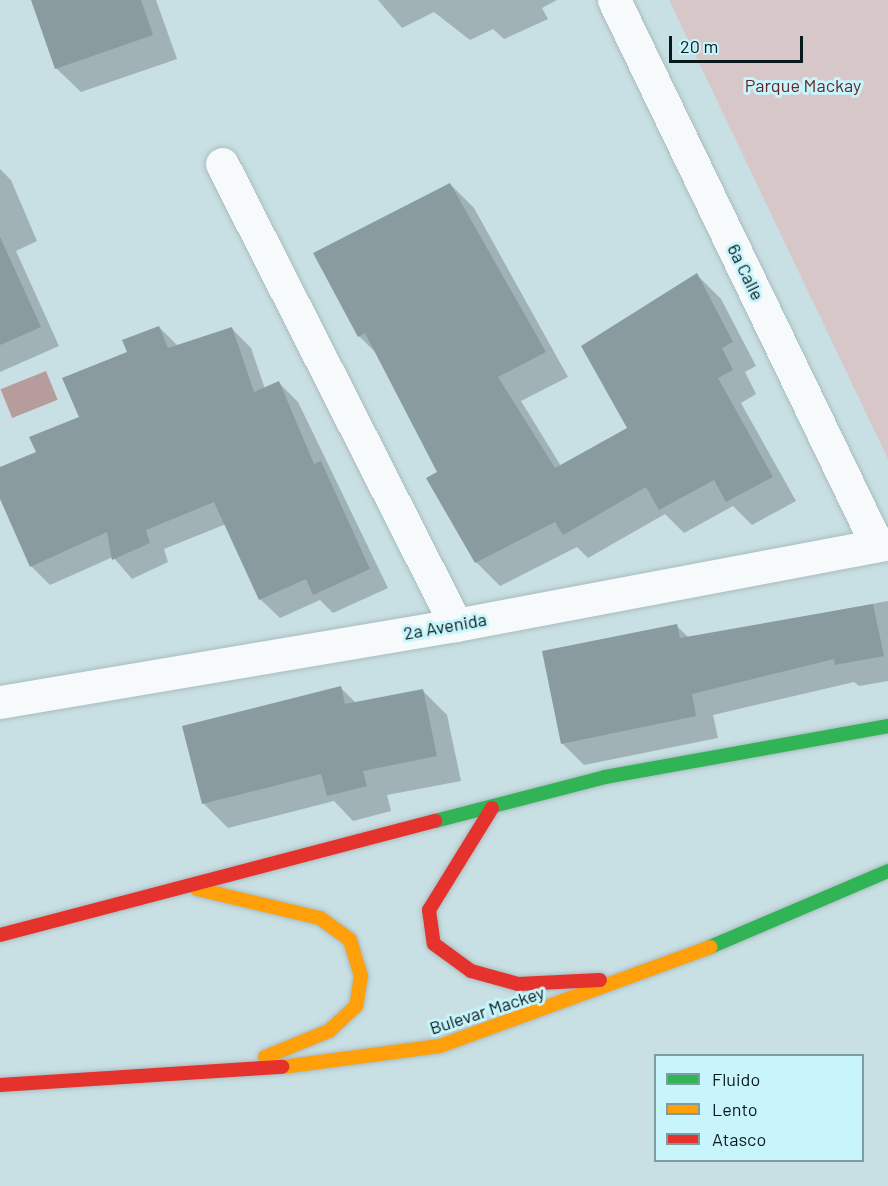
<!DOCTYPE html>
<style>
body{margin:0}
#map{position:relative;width:888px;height:1186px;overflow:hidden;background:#c8dfe3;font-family:Barlow,sans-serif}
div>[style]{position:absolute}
.green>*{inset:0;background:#d7c7c8}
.water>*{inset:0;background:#b69c9c;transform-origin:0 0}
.shadow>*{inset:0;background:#0003}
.building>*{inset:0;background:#899b9e}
.roads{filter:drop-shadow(0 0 2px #a9bcbf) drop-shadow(0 0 2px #a9bcbf)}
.street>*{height:33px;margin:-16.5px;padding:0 16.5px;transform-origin:16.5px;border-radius:16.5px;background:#f7fafb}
.fast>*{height:14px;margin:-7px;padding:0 7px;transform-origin:7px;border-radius:7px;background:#30b455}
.slow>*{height:14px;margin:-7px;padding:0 7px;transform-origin:7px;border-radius:7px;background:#ff9f0a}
.jam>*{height:14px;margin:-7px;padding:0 7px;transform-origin:7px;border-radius:7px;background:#e5322d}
span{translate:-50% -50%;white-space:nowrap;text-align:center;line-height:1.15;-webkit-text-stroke:6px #c8f5fc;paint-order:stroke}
.park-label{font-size:18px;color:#652629}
.street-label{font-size:18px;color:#091a1c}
.legend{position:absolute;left:654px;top:1054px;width:210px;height:108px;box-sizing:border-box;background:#c8f5fc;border:2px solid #7c9da2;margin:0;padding:8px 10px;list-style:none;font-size:18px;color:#091a1c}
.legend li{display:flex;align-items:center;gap:12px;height:30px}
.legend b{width:30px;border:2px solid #7c9da2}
.scale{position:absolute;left:669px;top:36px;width:134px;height:27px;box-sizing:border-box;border:3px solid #091a1c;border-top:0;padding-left:8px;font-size:18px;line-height:21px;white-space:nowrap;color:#091a1c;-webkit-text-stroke:4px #c8f5fc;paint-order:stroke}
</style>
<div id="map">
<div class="green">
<i style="clip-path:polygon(669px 0,888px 0,888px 459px)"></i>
</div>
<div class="water">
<i style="left:46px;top:371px;width:31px;height:49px;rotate:68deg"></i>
</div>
<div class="shadow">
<i style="clip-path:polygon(33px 0,156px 0,177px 59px,81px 92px,56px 68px)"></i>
<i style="clip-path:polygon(378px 0,557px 0,542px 8px,548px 19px,504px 39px,493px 29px,470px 40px,434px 12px,402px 28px)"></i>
<i style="clip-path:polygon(0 169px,11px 180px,37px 241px,16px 251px,59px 346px,0 372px)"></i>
<i style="clip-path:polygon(450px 184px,474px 208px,568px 377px,521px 401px,561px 466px,629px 429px,697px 275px,721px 299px,756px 366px,745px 372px,756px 394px,741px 403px,796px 501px,752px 525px,733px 506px,684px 533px,665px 514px,588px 558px,577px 547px,500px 586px,476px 562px,439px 473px,379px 356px,359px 336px)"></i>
<i style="clip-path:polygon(159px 327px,178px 346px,232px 329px,251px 348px,265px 389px,279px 383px,298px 402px,388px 588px,333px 613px,320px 600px,280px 618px,260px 599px,226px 524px,164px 549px,168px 562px,132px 579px,113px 557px,50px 585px,31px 566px,0 496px,0 469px,38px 453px,81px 418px,129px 353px)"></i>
<i style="clip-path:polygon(888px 601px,888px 681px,859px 686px,854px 682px,713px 715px,718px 738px,584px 765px,562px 743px,677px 626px,689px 638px)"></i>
<i style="clip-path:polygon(340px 687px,356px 703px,422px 690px,447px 715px,461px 781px,387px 795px,391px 811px,353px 821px,334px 801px,228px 828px,203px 803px)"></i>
</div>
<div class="building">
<i style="clip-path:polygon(31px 0,141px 0,153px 35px,55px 69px)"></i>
<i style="clip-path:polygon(450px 183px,546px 352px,498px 377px,555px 468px,627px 428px,581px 346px,697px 273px,733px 342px,722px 348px,733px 370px,718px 378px,773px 477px,726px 502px,714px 480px,659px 510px,646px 487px,563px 535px,555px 522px,475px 563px,426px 478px,437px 472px,365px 333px,358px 337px,313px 253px)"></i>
<i style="clip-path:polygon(0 237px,41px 327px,0 345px)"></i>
<i style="clip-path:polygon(159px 326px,168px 348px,232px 327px,254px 392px,279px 381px,314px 464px,321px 461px,370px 569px,313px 595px,306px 579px,259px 600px,214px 502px,146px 530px,150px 543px,112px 560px,107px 532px,30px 567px,0 499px,0 467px,36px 452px,29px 437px,79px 417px,62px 378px,127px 352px,122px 340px)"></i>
<i style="clip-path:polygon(873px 604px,884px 656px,835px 665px,834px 659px,692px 694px,696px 716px,561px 744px,542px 651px,677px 624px,680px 638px)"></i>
<i style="clip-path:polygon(341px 686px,345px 704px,423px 689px,437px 756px,363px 771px,367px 786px,327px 796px,321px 774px,202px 804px,182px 726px)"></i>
</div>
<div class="roads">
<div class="street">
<i style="left:614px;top:0;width:605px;rotate:64.24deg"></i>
<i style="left:222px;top:164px;width:517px;rotate:63.09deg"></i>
<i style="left:0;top:702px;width:462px;rotate:-9.6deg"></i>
<i style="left:456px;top:625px;width:440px;rotate:-10.7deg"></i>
</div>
<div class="fast">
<i style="left:435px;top:821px;width:176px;rotate:-14.5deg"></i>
<i style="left:605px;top:777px;width:288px;rotate:-10.2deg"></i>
<i style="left:710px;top:947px;width:194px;rotate:-23.1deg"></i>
</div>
<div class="slow">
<i style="left:197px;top:889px;width:126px;rotate:13.3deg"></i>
<i style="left:320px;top:918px;width:37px;rotate:36deg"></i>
<i style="left:350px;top:940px;width:38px;rotate:73deg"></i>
<i style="left:361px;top:976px;width:30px;rotate:99deg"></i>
<i style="left:356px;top:1006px;width:37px;rotate:137deg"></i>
<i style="left:329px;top:1031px;width:69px;rotate:157.9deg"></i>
<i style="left:282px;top:1067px;width:159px;rotate:-7.6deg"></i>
<i style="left:440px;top:1046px;width:288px;rotate:-20.1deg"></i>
</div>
<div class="jam">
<i style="left:492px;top:808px;width:120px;rotate:121.7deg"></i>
<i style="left:429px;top:910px;width:34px;rotate:82deg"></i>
<i style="left:434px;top:944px;width:46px;rotate:36.1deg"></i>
<i style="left:471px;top:971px;width:49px;rotate:15.5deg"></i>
<i style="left:518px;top:984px;width:82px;rotate:-2.8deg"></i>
<i style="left:0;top:935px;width:450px;rotate:-14.7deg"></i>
<i style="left:0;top:1085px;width:283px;rotate:-3.7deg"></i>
</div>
</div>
<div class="park-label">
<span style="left:803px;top:85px">Parque Mackay</span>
</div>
<div class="street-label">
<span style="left:746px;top:272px;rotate:64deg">6a Calle</span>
<span style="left:445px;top:626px;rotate:-10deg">2a Avenida</span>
<span style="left:487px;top:1010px;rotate:-18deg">Bulevar Mackey</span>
</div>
<ul class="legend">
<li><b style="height:8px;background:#30b455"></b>Fluido</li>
<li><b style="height:8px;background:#ff9f0a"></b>Lento</li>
<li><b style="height:8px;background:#e5322d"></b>Atasco</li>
</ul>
<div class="scale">20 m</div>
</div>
